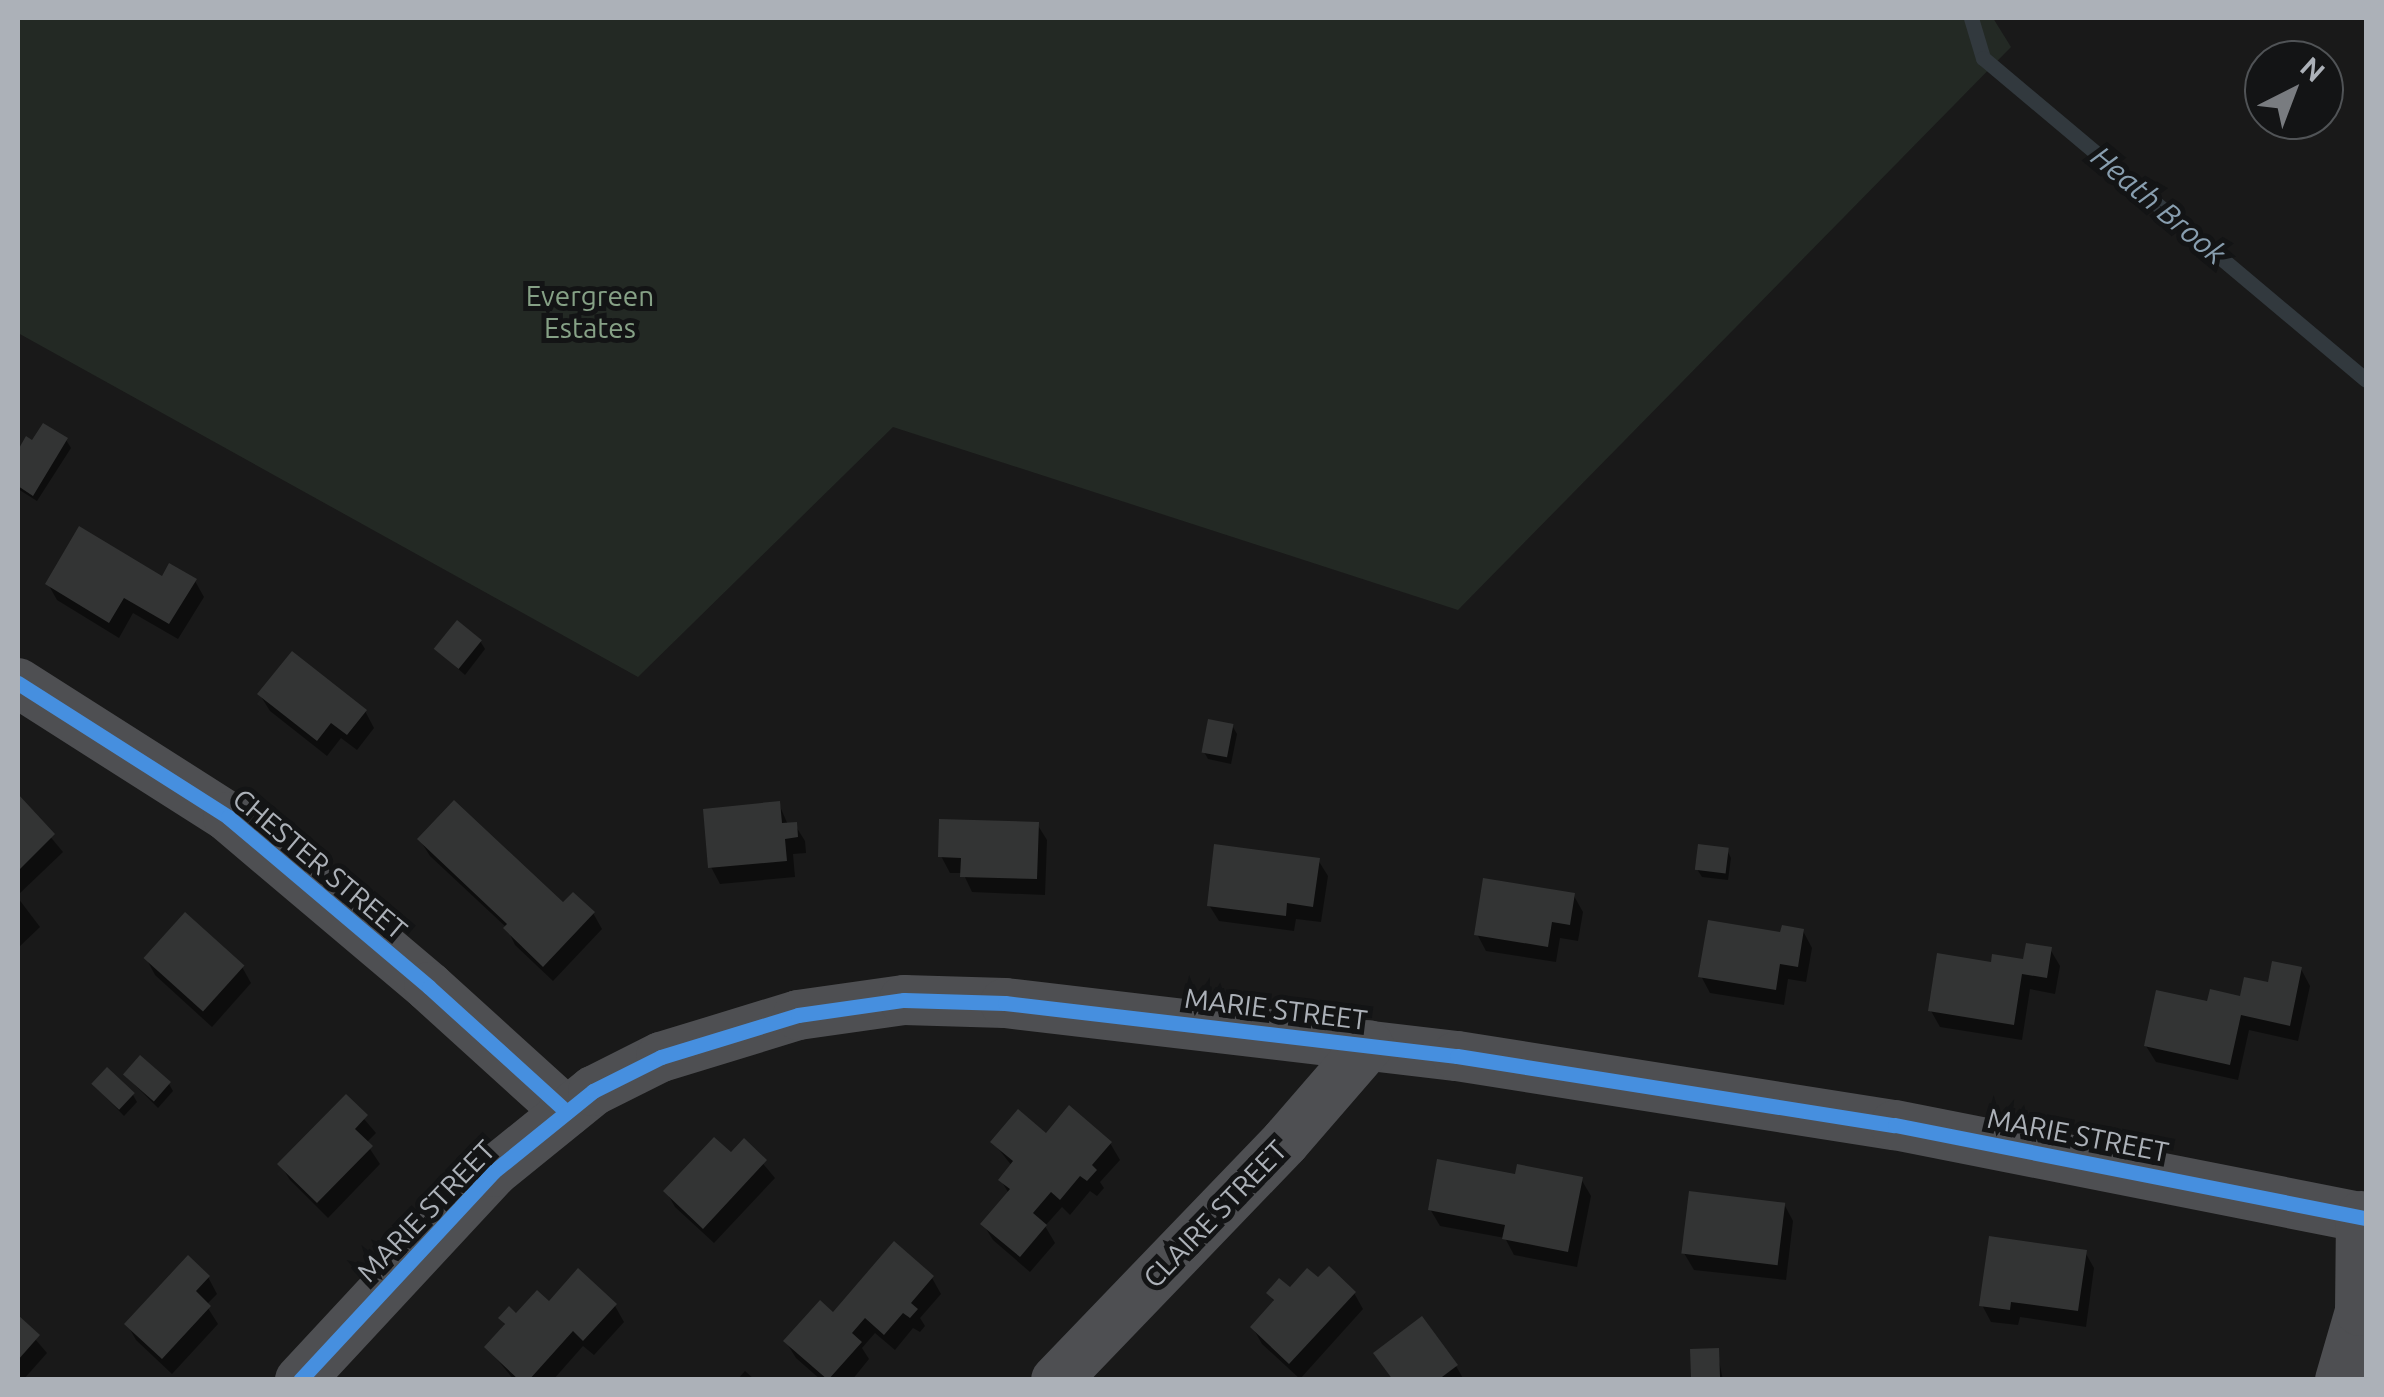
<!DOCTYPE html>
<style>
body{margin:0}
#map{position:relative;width:2384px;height:1397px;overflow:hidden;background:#191919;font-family:Ubuntu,sans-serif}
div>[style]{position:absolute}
.green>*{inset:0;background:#232924}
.shadow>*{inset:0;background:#0007}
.stream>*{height:15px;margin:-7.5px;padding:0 7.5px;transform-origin:7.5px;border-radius:7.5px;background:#32393e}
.building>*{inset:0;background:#333434;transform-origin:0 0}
.street>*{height:50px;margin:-25px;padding:0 25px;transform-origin:25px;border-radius:25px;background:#4e4f52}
.cycleway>*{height:15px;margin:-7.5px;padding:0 7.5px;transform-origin:7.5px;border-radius:7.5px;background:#468fdf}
span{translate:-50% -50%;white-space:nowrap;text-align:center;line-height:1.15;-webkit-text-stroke:10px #131415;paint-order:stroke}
.park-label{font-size:28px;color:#86a186}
.street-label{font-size:28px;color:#acb1b8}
.water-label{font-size:30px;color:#889eaf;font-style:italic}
.frame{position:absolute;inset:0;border:20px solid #acb1b8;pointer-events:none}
.north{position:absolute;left:2244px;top:40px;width:100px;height:100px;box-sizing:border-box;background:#131415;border:2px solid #505356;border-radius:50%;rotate:42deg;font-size:28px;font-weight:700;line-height:40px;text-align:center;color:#acb1b8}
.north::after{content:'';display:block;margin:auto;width:35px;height:45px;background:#797c80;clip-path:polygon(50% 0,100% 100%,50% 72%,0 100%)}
</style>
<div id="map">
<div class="green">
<i style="clip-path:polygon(18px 18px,1993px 18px,2011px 47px,1458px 610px,893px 427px,638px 677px,18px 333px)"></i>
</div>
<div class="shadow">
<i style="clip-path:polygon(27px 440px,33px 444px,66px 440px,71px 448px,37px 501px,18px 489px,18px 455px)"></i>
<i style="clip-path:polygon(195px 581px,204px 597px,178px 639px,133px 613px,119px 638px,57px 600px,48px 584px)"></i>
<i style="clip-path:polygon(480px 641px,485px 649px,465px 675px,437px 650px)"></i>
<i style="clip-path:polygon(260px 695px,365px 711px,374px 728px,357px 750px,341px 738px,327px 756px,270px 711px)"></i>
<i style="clip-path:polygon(1233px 727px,1237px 734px,1231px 764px,1208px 759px,1204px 752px)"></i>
<i style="clip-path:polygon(19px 799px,63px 852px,18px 895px,18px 801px)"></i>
<i style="clip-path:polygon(779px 804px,788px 825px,795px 825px,805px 841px,806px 853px,793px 854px,795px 877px,720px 884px,711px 867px)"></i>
<i style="clip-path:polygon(1037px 824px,1047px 840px,1045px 895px,972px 892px,963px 873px,950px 873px,941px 856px)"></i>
<i style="clip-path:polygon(420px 840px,563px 906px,593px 913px,602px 929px,553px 981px,515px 945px,507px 928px,430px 856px)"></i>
<i style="clip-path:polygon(1727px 850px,1731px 858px,1728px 880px,1702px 877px,1697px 869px)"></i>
<i style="clip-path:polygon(1318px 860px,1328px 876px,1321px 922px,1296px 919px,1294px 931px,1219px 921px,1209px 905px)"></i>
<i style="clip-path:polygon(1574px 896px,1583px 912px,1578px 941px,1560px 938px,1556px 962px,1486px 951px,1477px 934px)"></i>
<i style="clip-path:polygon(18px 898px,40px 927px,18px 948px)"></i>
<i style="clip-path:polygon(1803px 931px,1812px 948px,1806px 982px,1788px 979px,1784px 1005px,1710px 993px,1701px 976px,1782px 935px)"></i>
<i style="clip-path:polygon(2050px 949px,2060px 966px,2055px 994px,2030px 989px,2022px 1040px,1940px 1027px,1931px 1011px,1993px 965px,2025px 962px)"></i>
<i style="clip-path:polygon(146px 958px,242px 967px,251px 983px,212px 1027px,155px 975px)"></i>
<i style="clip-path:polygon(2301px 969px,2310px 986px,2298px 1041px,2249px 1030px,2238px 1080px,2156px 1062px,2146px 1046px,2209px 1004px,2242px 999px)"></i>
<i style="clip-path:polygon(125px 1075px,169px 1084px,173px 1091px,158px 1108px)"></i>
<i style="clip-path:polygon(94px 1085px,133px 1095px,137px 1102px,124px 1116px)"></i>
<i style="clip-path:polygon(346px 1098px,376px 1133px,366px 1143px,380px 1164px,328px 1218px,290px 1180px,280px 1164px)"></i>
<i style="clip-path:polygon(1046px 1137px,1110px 1143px,1120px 1160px,1100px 1182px,1104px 1188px,1097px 1196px,1090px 1191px,1070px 1215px,1062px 1207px,1045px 1226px,1055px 1243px,1030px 1272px,993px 1240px,983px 1224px,1009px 1194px,1001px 1180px,1012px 1166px,993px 1142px)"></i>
<i style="clip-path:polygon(744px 1141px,775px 1178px,714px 1243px,675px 1207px,666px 1191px,731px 1156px)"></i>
<i style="clip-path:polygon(1517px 1177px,1581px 1179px,1591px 1196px,1577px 1267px,1514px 1255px,1505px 1238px,1440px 1226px,1430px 1209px)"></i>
<i style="clip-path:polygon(1784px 1204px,1793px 1221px,1786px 1280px,1694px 1270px,1684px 1253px)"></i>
<i style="clip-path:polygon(2085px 1252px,2094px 1268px,2086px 1327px,2020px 1317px,2018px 1325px,1991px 1322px,1982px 1305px)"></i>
<i style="clip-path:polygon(208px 1277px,217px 1294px,206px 1305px,218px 1324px,172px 1374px,136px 1340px,127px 1324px)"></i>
<i style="clip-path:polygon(932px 1278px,941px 1294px,920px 1318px,925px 1326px,920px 1332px,913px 1328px,895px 1350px,875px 1333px,862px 1348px,869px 1359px,852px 1380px,821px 1380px,796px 1358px,786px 1342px,833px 1315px)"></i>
<i style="clip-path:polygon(1318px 1281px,1354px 1293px,1363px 1309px,1300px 1379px,1262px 1344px,1253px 1328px,1275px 1303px,1269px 1294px)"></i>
<i style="clip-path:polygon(549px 1304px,615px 1306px,624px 1322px,594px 1355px,583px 1346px,553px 1380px,514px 1380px,487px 1347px,506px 1327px,501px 1319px)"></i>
<i style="clip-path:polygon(18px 1319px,47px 1353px,23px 1380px,18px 1380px)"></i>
<i style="clip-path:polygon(1717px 1351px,1723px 1380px,1694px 1380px)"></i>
<i style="clip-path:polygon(1456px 1366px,1464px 1380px,1393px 1380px)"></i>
<i style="clip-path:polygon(745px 1371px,755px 1380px,737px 1380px)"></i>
</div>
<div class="stream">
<i style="left:1971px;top:18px;width:42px;rotate:73.3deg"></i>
<i style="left:1983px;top:58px;width:500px;rotate:40.05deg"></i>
</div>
<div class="building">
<i style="clip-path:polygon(43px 423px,68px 438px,33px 496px,18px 486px,18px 450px,26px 436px,32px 440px)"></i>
<i style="clip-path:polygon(79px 526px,162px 576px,169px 563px,197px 579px,169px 624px,124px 598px,109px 623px,45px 584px)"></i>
<i style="left:457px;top:620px;width:32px;height:37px;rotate:39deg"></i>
<i style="clip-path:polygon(292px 651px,367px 710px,347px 735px,331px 723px,317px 741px,257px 694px)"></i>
<i style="left:1208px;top:719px;width:26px;height:34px;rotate:11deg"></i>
<i style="clip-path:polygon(18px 794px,55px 834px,18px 871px)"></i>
<i style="clip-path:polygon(454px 800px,563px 902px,573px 892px,595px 912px,543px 967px,503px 928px,507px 924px,417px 839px)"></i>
<i style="clip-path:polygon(780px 801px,782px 823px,797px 822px,798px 837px,785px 839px,787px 861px,708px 868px,703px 809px)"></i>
<i style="clip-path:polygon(939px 819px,1039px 822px,1037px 879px,960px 877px,961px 858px,938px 857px)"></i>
<i style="clip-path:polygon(1214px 844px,1320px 858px,1313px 907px,1287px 903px,1286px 916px,1207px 906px)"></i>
<i style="left:1698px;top:844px;width:31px;height:26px;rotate:7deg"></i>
<i style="clip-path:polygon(1483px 878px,1575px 893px,1570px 925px,1552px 922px,1548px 947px,1474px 935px)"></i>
<i style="left:185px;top:912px;width:80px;height:62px;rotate:42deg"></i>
<i style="clip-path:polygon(1708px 920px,1780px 932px,1782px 925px,1804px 929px,1798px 967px,1780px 964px,1776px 990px,1698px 977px)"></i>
<i style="clip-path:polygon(2026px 943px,2052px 947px,2047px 978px,2022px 974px,2014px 1025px,1928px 1011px,1937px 953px,1991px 962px,1992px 954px,2023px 959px)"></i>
<i style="clip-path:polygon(2272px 961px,2302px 967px,2290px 1026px,2241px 1015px,2230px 1065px,2144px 1046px,2156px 990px,2207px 1001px,2210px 989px,2240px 996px,2244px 977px,2268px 982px)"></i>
<i style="left:140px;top:1055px;width:41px;height:26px;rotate:41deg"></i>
<i style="left:107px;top:1067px;width:38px;height:23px;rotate:43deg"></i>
<i style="clip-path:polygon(346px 1094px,368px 1115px,355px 1129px,373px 1146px,317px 1203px,277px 1164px)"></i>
<i style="clip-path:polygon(1069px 1105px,1112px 1142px,1092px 1165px,1097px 1170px,1087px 1181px,1080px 1176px,1060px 1200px,1051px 1192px,1033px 1213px,1047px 1225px,1020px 1257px,980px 1224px,1010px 1189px,998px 1180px,1013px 1161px,990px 1142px,1018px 1109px,1046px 1133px)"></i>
<i style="clip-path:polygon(714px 1137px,731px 1152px,744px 1138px,767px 1160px,703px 1229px,663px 1191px)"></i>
<i style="clip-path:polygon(1437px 1159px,1515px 1174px,1517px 1164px,1583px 1177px,1568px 1252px,1502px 1239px,1505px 1225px,1428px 1210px)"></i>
<i style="left:1689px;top:1191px;width:97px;height:63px;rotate:7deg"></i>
<i style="clip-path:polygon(1989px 1236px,2087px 1250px,2078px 1311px,2011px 1302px,2010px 1310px,1979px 1306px)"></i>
<i style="clip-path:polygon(894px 1241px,934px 1276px,911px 1303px,918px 1309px,910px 1318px,903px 1313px,884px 1335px,865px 1318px,852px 1333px,862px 1342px,828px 1380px,783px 1341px,820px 1300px,833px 1312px)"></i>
<i style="clip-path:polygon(188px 1255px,210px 1276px,196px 1291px,211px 1306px,162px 1359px,124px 1324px)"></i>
<i style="clip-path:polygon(1329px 1266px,1356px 1292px,1289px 1364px,1250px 1327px,1274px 1300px,1266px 1293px,1279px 1278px,1290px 1287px,1307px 1268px,1318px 1277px)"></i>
<i style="clip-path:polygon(578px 1268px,617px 1304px,583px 1341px,573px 1331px,529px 1380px,519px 1380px,484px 1347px,505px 1324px,498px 1318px,509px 1306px,516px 1313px,537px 1290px,549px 1301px)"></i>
<i style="clip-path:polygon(18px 1315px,40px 1335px,18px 1360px)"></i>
<i style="clip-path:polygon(1422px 1316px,1458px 1365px,1438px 1380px,1393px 1380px,1373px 1353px)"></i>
<i style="left:1719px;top:1348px;width:32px;height:29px;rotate:88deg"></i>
</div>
<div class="street">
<i style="left:18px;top:683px;width:249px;rotate:32.5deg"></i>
<i style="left:228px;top:817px;width:263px;rotate:40.2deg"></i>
<i style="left:429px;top:987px;width:186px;rotate:42.2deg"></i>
<i style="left:300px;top:1380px;width:284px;rotate:-47.1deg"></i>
<i style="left:493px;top:1172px;width:129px;rotate:-39deg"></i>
<i style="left:593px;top:1091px;width:76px;rotate:-26.6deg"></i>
<i style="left:661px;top:1057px;width:143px;rotate:-17deg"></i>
<i style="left:798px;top:1015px;width:107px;rotate:-8.1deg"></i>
<i style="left:904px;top:1000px;width:101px;rotate:1.7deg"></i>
<i style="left:1005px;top:1003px;width:455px;rotate:6.7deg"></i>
<i style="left:1457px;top:1056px;width:443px;rotate:9deg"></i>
<i style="left:1895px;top:1125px;width:480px;rotate:11.2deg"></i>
<i style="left:1056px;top:1380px;width:330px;rotate:-46.1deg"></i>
<i style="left:1285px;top:1142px;width:128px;rotate:-49.1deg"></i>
<i style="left:2340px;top:1380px;width:72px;rotate:-73.8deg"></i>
<i style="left:2360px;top:1311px;width:95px;rotate:-89.4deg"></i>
</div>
<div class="cycleway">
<i style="left:18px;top:683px;width:249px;rotate:32.5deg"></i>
<i style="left:228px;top:817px;width:263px;rotate:40.2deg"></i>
<i style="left:429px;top:987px;width:186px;rotate:42.2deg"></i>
<i style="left:300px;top:1380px;width:284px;rotate:-47.1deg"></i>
<i style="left:493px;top:1172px;width:129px;rotate:-39deg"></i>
<i style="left:593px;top:1091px;width:76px;rotate:-26.6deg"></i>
<i style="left:661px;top:1057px;width:143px;rotate:-17deg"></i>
<i style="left:798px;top:1015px;width:107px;rotate:-8.1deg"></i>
<i style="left:904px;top:1000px;width:101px;rotate:1.7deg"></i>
<i style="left:1005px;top:1003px;width:455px;rotate:6.7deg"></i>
<i style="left:1457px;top:1056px;width:443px;rotate:9deg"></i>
<i style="left:1895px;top:1125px;width:480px;rotate:11.2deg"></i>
</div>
<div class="park-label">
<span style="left:590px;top:312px">Evergreen<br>Estates</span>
</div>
<div class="street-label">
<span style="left:320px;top:864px;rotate:40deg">CHESTER STREET</span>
<span style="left:1276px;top:1009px;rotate:7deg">MARIE STREET</span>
<span style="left:2078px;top:1135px;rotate:11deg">MARIE STREET</span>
<span style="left:426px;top:1211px;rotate:-46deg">MARIE STREET</span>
<span style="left:1215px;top:1214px;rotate:-46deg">CLAIRE STREET</span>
</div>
<div class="water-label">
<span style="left:2159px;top:205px;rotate:40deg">Heath Brook</span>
</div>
<div class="frame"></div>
<div class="north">N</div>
</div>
